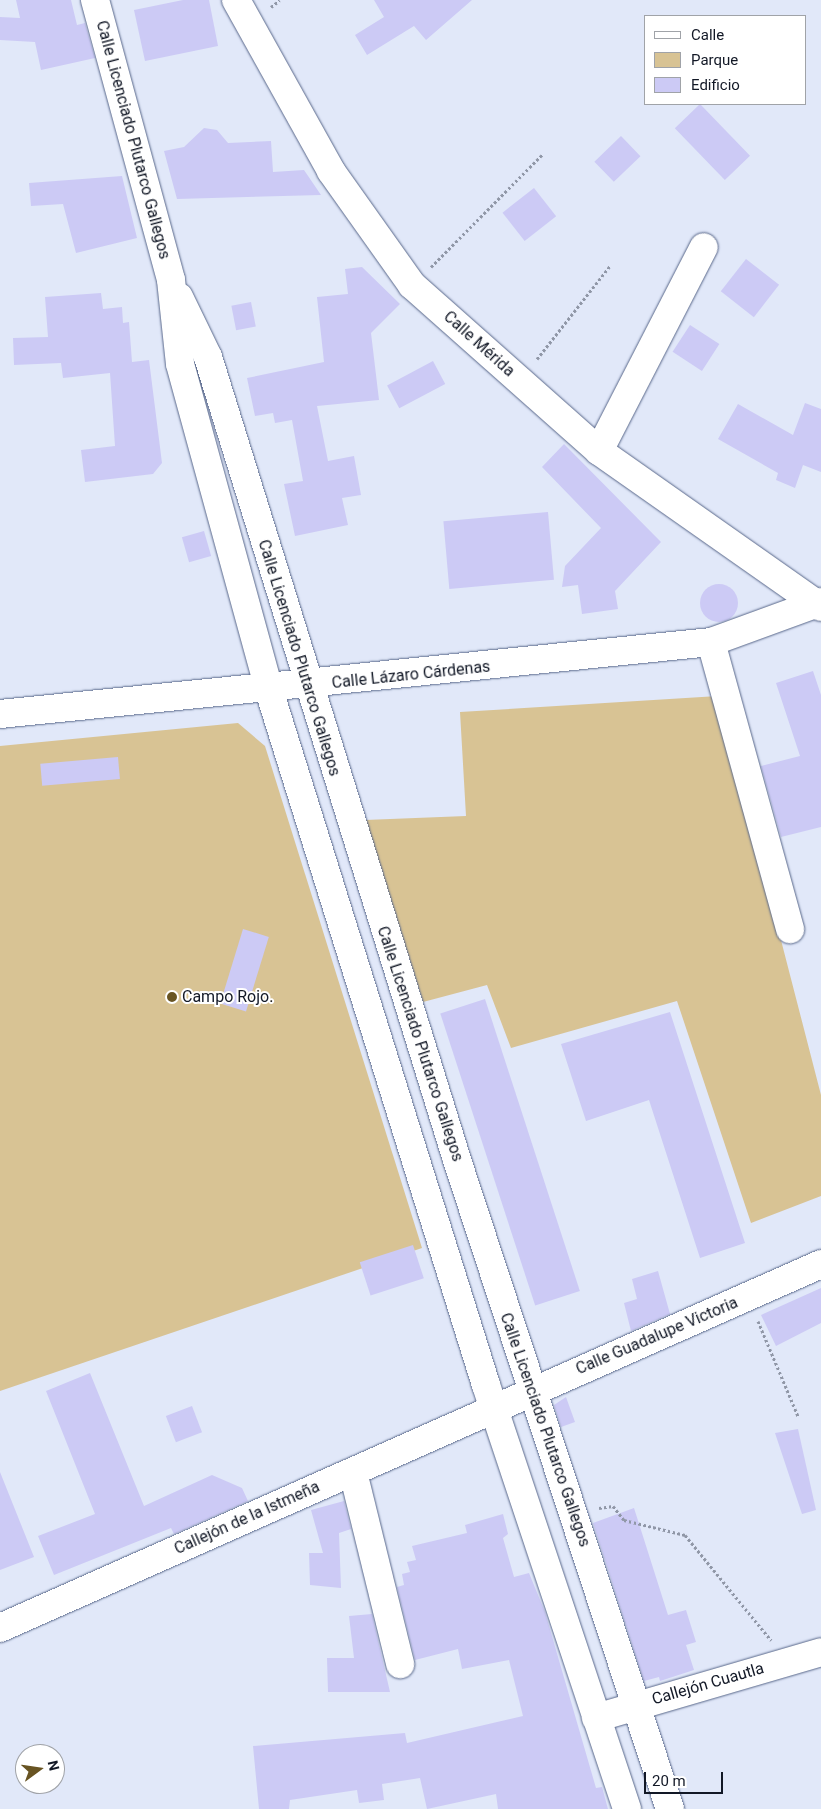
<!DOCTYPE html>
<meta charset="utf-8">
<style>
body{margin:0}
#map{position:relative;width:821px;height:1809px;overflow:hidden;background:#e1e8f9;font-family:Roboto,sans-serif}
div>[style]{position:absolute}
.green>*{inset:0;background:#d8c394}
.building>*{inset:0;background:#cccaf5;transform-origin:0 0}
.round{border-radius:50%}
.path>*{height:3px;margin-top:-1.5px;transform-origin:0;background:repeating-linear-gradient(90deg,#9097a7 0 2.5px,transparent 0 5px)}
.roads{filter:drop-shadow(0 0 1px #58678a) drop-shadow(0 0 1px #58678a)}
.minor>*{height:28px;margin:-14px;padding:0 14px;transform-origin:14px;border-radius:14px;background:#fff}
.dots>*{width:14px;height:14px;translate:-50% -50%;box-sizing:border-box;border:2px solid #fff;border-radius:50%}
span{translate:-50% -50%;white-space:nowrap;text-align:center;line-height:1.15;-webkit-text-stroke:4px #fff;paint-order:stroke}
.street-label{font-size:16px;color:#121826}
.poi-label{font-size:16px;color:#121826}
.left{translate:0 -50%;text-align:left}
.legend{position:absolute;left:644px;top:15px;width:162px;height:90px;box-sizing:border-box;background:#fff;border:1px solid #a0a3a8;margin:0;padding:6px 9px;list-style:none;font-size:15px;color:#121826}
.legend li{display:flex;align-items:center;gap:10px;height:25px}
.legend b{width:25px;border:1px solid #a0a3a8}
.north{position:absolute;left:15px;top:1744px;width:50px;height:50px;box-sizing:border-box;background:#fff;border:1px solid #a0a3a8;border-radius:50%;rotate:76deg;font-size:14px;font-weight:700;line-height:20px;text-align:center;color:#121826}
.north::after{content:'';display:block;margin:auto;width:18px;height:22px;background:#685422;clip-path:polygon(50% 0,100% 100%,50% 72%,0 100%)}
.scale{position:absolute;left:644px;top:1772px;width:79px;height:22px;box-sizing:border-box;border:2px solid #121826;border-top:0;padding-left:6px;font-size:15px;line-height:18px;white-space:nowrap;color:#121826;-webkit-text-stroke:4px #fff;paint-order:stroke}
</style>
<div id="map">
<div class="green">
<i style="clip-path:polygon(718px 696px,821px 1095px,821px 1196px,751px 1223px,677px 1001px,511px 1048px,487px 985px,423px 1002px,365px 820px,466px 816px,460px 712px)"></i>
<i style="clip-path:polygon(238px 723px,265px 746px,422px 1248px,0 1391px,0 746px)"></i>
</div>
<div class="building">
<i style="clip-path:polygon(16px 0,71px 0,77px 25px,85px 23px,95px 58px,41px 70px,35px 42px,0 40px,0 17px,20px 18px)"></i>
<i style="clip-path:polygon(183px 0,209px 0,218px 46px,145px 61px,134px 10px)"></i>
<i style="clip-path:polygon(374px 0,472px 0,426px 40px,414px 26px,367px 55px,355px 35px,384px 17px)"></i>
<i style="left:700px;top:104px;width:72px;height:35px;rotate:46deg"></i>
<i style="clip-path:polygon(204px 128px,217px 130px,228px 143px,271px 141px,273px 172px,304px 170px,321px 195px,177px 199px,164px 151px,184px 147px)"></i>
<i style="left:621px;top:136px;width:28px;height:37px;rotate:46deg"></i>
<i style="clip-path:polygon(122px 176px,137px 238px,76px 253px,63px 204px,31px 206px,29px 183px)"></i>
<i style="left:534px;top:188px;width:36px;height:40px;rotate:52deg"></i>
<i style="left:746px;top:259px;width:42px;height:41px;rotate:38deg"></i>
<i style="clip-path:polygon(362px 267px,400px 304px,371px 333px,379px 400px,317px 406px,328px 461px,354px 456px,361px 495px,342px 498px,348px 525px,295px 536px,284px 484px,303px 481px,292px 420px,275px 423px,273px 413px,255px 416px,247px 378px,324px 362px,317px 297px,348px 294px,345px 269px)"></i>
<i style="clip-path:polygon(101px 293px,103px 309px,122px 307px,123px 323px,129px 322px,132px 362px,149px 360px,162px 463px,153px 474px,85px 482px,81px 450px,115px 446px,110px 373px,63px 378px,61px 363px,14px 365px,13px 338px,48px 337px,45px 297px)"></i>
<i style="left:251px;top:302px;width:25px;height:20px;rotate:79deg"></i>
<i style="left:690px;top:325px;width:35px;height:32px;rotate:33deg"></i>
<i style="left:433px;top:361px;width:26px;height:52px;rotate:62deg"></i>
<i style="clip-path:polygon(805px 403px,821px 409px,821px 472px,803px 465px,795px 488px,776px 480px,778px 473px,718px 439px,738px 404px,793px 435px)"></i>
<i style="clip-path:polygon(564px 444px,661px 542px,615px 591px,618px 609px,582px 614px,578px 585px,562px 587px,565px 566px,601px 528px,542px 467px)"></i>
<i style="left:548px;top:512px;width:68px;height:105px;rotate:85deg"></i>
<i style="left:204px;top:531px;width:26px;height:23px;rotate:74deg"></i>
<i class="round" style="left:700px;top:584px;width:38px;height:38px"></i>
<i style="clip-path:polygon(813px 671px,821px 695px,821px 827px,781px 837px,761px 766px,800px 756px,776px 683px)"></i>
<i style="left:118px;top:757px;width:22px;height:78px;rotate:85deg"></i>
<i style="left:243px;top:929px;width:27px;height:78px;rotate:17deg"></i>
<i style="left:485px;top:999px;width:307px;height:47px;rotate:72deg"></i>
<i style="clip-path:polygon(670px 1012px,745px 1243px,700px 1258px,649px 1100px,586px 1121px,561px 1044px)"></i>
<i style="left:413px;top:1245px;width:35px;height:56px;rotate:72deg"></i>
<i style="clip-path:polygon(658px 1271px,670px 1314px,631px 1331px,624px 1303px,637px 1299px,632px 1279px)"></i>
<i style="clip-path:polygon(821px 1288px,821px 1323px,776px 1346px,761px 1315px)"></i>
<i style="clip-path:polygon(90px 1373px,144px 1506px,212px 1475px,242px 1488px,248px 1501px,174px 1534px,171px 1528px,54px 1575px,38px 1536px,95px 1514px,46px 1391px)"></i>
<i style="clip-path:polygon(566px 1397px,575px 1422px,561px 1427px,554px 1405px)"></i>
<i style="left:192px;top:1406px;width:28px;height:28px;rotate:69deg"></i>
<i style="clip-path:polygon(798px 1429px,816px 1510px,802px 1514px,775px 1433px)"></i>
<i style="clip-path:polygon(0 1472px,34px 1557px,0 1570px)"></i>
<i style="clip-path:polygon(344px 1501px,351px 1529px,339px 1533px,341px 1588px,310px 1585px,309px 1553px,323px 1553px,311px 1510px)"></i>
<i style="clip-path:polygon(634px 1508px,668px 1615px,686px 1610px,696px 1642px,686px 1645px,694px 1670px,660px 1681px,659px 1677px,644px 1681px,593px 1523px)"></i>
<i style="clip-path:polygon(503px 1514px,508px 1534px,503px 1538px,514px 1577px,529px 1573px,545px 1612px,596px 1788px,602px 1787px,608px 1809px,498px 1809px,496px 1794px,427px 1809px,420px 1778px,382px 1784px,384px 1800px,359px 1803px,357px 1790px,290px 1800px,289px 1809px,259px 1809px,253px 1746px,405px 1733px,407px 1743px,523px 1716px,509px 1660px,462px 1669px,458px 1649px,415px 1660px,397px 1587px,404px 1585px,402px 1574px,410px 1572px,407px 1562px,416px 1560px,412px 1546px,467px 1533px,465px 1525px)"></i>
<i style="clip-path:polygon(372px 1614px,390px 1692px,328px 1692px,327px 1658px,354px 1658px,349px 1616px)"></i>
</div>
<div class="path">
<i style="left:271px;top:7px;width:11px;rotate:-38deg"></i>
<i style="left:431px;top:267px;width:159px;rotate:-45.3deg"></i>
<i style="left:537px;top:359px;width:118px;rotate:-51.9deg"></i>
<i style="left:758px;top:1321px;width:103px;rotate:67.2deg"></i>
<i style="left:599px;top:1508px;width:14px;rotate:-8deg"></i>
<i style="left:613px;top:1506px;width:18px;rotate:52deg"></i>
<i style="left:624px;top:1520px;width:63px;rotate:13.8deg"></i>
<i style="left:685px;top:1535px;width:136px;rotate:50.7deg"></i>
</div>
<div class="roads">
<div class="minor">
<i style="left:95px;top:0;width:290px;rotate:74.8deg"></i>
<i style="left:171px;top:280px;width:84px;rotate:83.9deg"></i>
<i style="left:180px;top:364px;width:338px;rotate:74.7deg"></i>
<i style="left:269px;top:690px;width:728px;rotate:72.66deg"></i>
<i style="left:486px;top:1385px;width:447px;rotate:71.6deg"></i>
<i style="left:236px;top:0;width:196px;rotate:60.9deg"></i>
<i style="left:331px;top:171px;width:140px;rotate:54.6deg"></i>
<i style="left:412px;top:285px;width:250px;rotate:41.6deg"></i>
<i style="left:599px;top:451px;width:271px;rotate:35.1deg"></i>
<i style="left:179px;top:297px;width:67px;rotate:64.2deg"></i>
<i style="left:208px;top:357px;width:841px;rotate:72.77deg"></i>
<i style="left:457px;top:1160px;width:683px;rotate:71.83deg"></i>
<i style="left:599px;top:451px;width:229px;rotate:-62.8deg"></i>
<i style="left:711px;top:642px;width:298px;rotate:74.6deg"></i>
<i style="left:0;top:714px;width:715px;rotate:-5.78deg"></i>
<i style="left:711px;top:642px;width:117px;rotate:-20deg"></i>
<i style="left:353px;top:1472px;width:198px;rotate:76.2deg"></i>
<i style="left:0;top:1628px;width:898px;rotate:-23.91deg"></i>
<i style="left:596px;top:1718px;width:234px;rotate:-16.3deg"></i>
</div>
</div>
<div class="dots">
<i style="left:172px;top:997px;background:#685422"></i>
</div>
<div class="street-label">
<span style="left:133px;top:140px;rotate:75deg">Calle Licenciado Plutarco Gallegos</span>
<span style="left:479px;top:344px;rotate:42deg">Calle Mérida</span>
<span style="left:299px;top:658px;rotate:73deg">Calle Licenciado Plutarco Gallegos</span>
<span style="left:411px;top:675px;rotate:-6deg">Calle Lázaro Cárdenas</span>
<span style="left:420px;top:1044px;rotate:72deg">Calle Licenciado Plutarco Gallegos</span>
<span style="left:657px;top:1336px;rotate:-23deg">Calle Guadalupe Victoria</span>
<span style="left:545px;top:1430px;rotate:71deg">Calle Licenciado Plutarco Gallegos</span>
<span style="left:247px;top:1518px;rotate:-24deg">Callejón de la Istmeña</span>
<span style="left:708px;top:1684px;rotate:-16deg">Callejón Cuautla</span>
</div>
<div class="poi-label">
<span class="left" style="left:182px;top:997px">Campo Rojo.</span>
</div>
<ul class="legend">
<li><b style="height:6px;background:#fff"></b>Calle</li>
<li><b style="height:14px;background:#d8c394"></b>Parque</li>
<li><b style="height:14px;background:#cccaf5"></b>Edificio</li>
</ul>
<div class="north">N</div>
<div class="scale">20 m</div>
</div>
